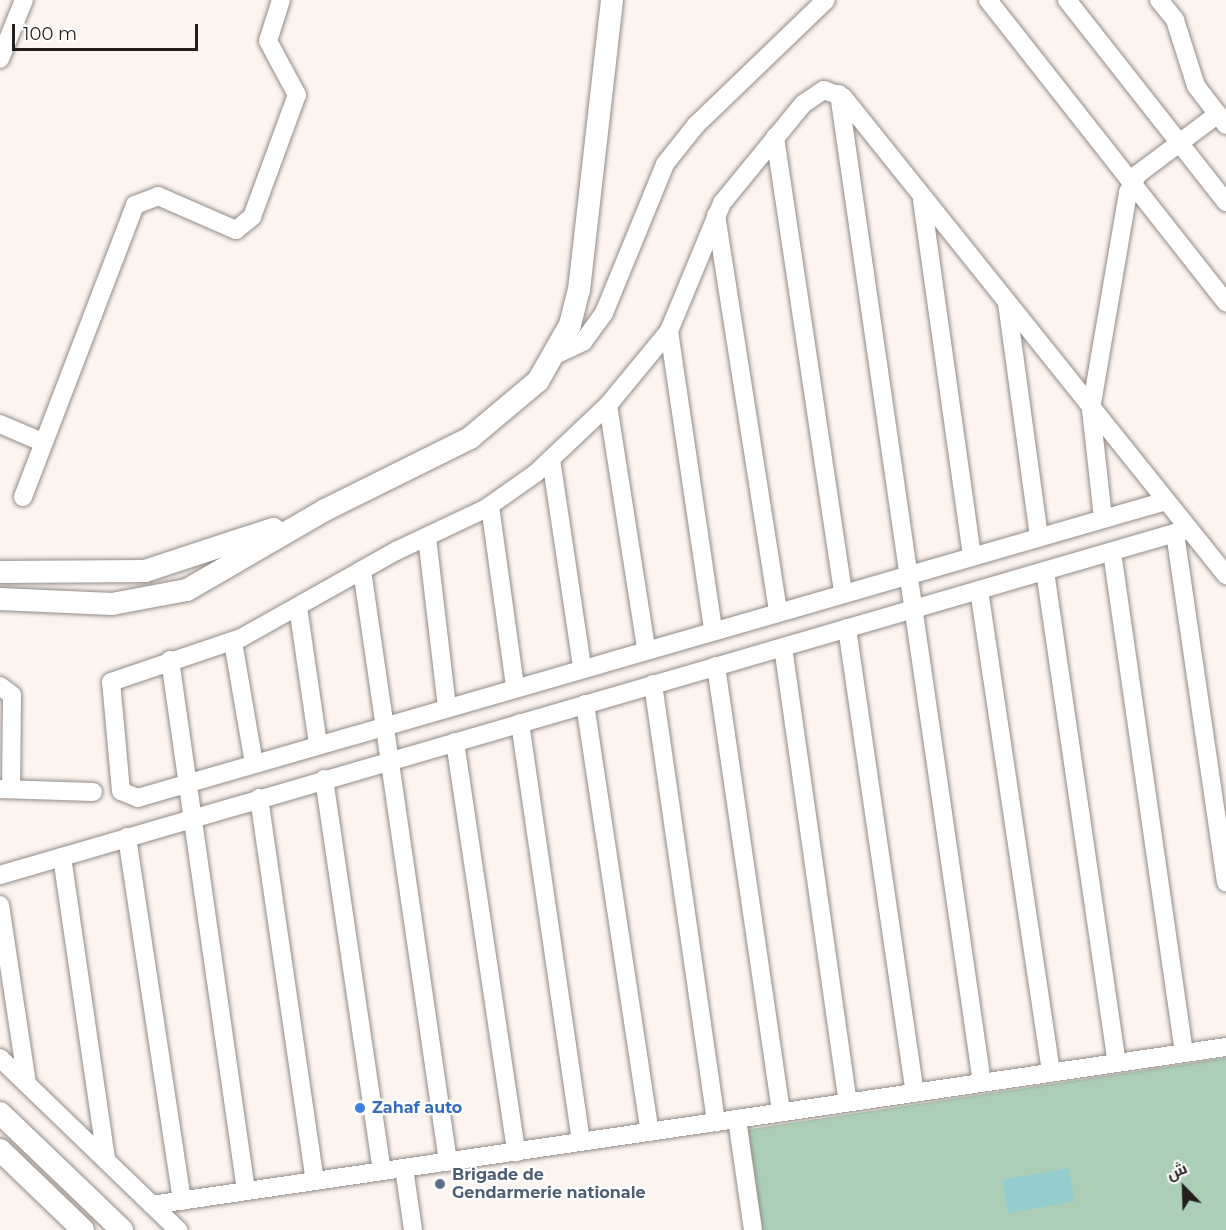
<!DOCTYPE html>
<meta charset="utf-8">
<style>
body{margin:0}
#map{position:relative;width:1226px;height:1230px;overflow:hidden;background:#fcf4ef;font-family:Montserrat,Cairo,sans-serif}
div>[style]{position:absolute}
.green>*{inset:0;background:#acceb6}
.water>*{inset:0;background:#95cdce;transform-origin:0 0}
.roads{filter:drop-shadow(0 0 2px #928b86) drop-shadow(0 0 2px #928b86)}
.minor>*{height:18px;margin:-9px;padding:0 9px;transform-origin:9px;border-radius:9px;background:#fff}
.major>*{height:22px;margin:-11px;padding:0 11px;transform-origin:11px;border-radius:11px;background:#fff}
.dots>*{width:16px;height:16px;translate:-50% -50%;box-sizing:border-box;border:3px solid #fff;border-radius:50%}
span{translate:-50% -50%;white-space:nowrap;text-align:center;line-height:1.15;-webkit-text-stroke:4.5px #fff;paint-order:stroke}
.shop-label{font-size:16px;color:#366cbe;font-weight:700}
.left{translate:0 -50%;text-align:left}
.service-label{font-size:16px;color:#4e5e75;font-weight:700}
.north{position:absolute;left:1154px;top:1158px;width:60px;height:60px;-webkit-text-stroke:4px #fff;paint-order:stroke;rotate:337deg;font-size:16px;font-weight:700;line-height:24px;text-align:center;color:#221f1d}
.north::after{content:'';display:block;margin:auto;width:21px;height:27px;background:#221f1d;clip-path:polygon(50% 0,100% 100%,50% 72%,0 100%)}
.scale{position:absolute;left:12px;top:24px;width:186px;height:27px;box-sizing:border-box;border:3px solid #221f1d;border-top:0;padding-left:8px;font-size:18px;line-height:21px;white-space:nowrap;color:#221f1d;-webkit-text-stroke:4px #fff;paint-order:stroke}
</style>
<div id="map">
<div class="green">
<i style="clip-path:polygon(1226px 1058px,1226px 1230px,757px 1230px,744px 1130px)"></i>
</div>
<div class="water">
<i style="left:1069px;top:1168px;width:34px;height:68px;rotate:80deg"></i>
</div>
<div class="roads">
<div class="minor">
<i style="left:988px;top:0;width:385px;rotate:51.8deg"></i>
<i style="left:1067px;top:0;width:257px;rotate:51.8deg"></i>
<i style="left:1159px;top:0;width:26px;rotate:51deg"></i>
<i style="left:1175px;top:20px;width:69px;rotate:72.3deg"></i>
<i style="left:1196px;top:86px;width:49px;rotate:52.4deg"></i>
<i style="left:0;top:59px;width:64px;rotate:-67.9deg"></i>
<i style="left:839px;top:94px;width:999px;rotate:81.77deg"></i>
<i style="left:775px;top:137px;width:459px;rotate:81.5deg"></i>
<i style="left:922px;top:200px;width:358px;rotate:82deg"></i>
<i style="left:716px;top:215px;width:400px;rotate:81.1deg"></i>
<i style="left:1007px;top:303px;width:235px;rotate:82.2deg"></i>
<i style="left:669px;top:331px;width:301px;rotate:81.6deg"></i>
<i style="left:557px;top:354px;width:29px;rotate:-25deg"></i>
<i style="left:583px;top:342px;width:36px;rotate:-54deg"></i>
<i style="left:604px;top:313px;width:161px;rotate:-67.7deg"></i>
<i style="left:665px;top:164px;width:50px;rotate:-51.5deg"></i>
<i style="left:696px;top:125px;width:180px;rotate:-43.9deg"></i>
<i style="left:608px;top:405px;width:246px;rotate:81.1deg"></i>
<i style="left:0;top:424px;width:46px;rotate:23.2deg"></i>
<i style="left:551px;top:459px;width:210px;rotate:81.5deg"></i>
<i style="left:23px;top:497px;width:313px;rotate:-69deg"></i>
<i style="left:135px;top:205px;width:25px;rotate:-21deg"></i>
<i style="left:158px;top:196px;width:85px;rotate:23.6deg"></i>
<i style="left:236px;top:230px;width:21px;rotate:-39deg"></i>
<i style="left:252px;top:217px;width:130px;rotate:-69.8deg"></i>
<i style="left:297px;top:95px;width:61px;rotate:-118.2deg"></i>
<i style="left:268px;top:41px;width:43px;rotate:-72.4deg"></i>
<i style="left:1166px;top:501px;width:1070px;rotate:163.89deg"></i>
<i style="left:138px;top:798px;width:18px;rotate:-158deg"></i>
<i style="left:121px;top:791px;width:109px;rotate:-95.2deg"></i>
<i style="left:111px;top:682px;width:137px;rotate:-18.7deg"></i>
<i style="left:241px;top:638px;width:178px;rotate:-29.3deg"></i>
<i style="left:396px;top:551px;width:98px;rotate:-25.3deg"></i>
<i style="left:485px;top:509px;width:62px;rotate:-35.2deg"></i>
<i style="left:536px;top:473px;width:99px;rotate:-43.4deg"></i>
<i style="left:608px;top:405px;width:96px;rotate:-50.5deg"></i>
<i style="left:669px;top:331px;width:139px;rotate:-67.5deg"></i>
<i style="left:722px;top:203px;width:128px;rotate:-50.7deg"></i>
<i style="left:803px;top:104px;width:25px;rotate:-34deg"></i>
<i style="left:824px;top:90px;width:20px;rotate:20deg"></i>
<i style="left:843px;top:97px;width:613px;rotate:51.3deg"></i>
<i style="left:490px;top:506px;width:183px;rotate:82.1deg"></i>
<i style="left:1103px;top:518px;width:110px;rotate:-96.3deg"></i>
<i style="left:1091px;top:409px;width:220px;rotate:-80.3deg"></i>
<i style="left:1128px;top:192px;width:21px;rotate:-61deg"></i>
<i style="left:1138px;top:174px;width:100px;rotate:-36.9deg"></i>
<i style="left:1175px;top:533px;width:353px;rotate:81.7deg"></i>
<i style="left:427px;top:537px;width:170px;rotate:83.3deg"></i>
<i style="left:1112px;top:552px;width:506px;rotate:81.82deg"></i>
<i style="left:362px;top:570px;width:598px;rotate:81.73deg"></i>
<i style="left:1045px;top:571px;width:497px;rotate:81.7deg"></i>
<i style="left:979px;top:590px;width:488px;rotate:81.5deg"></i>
<i style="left:298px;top:607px;width:138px;rotate:81.7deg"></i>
<i style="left:847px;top:628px;width:470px;rotate:81.7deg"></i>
<i style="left:233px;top:642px;width:123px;rotate:80.2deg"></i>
<i style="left:783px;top:647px;width:460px;rotate:81.9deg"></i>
<i style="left:170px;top:660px;width:536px;rotate:81.85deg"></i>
<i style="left:716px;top:666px;width:451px;rotate:81.7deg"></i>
<i style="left:653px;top:684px;width:443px;rotate:81.8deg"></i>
<i style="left:0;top:686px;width:15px;rotate:37deg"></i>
<i style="left:12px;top:695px;width:94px;rotate:90.6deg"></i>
<i style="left:585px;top:704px;width:433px;rotate:81.4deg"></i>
<i style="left:520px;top:723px;width:423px;rotate:81.7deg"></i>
<i style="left:455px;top:742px;width:415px;rotate:81.5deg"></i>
<i style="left:324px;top:779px;width:396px;rotate:81.6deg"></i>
<i style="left:0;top:789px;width:93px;rotate:1.8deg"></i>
<i style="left:259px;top:798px;width:387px;rotate:81.7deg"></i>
<i style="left:127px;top:837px;width:368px;rotate:81.4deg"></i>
<i style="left:62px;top:857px;width:306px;rotate:81.7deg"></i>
<i style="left:0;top:875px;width:1238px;rotate:-16.23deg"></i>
<i style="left:0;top:905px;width:181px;rotate:81.4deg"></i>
<i style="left:0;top:1058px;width:248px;rotate:44deg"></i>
<i style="left:737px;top:1119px;width:112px;rotate:81.8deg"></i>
<i style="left:404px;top:1168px;width:63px;rotate:81.7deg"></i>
<i style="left:152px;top:1205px;width:1086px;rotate:-8.37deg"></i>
</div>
<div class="major">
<i style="left:0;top:572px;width:145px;rotate:-0.4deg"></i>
<i style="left:145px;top:571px;width:135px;rotate:-18.2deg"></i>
<i style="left:0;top:599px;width:112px;rotate:2.6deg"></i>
<i style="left:112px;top:604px;width:76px;rotate:-10.6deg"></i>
<i style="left:187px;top:590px;width:160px;rotate:-30.1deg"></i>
<i style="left:325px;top:510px;width:162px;rotate:-26.4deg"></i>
<i style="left:470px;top:438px;width:89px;rotate:-40deg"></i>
<i style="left:538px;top:381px;width:64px;rotate:-60.3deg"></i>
<i style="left:570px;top:325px;width:36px;rotate:-76deg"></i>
<i style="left:579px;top:290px;width:292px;rotate:-83.5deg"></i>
<i style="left:0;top:1113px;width:169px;rotate:43.8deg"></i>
<i style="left:0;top:1150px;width:115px;rotate:43.9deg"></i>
</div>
</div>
<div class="dots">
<i style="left:360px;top:1108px;background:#3f7fe0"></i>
<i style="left:440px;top:1184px;background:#5c6f8a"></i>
</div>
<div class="shop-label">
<span class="left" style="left:372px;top:1108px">Zahaf auto</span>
</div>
<div class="service-label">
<span class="left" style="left:452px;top:1184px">Brigade de<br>Gendarmerie nationale</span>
</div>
<div class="north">ش</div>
<div class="scale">100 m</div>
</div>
